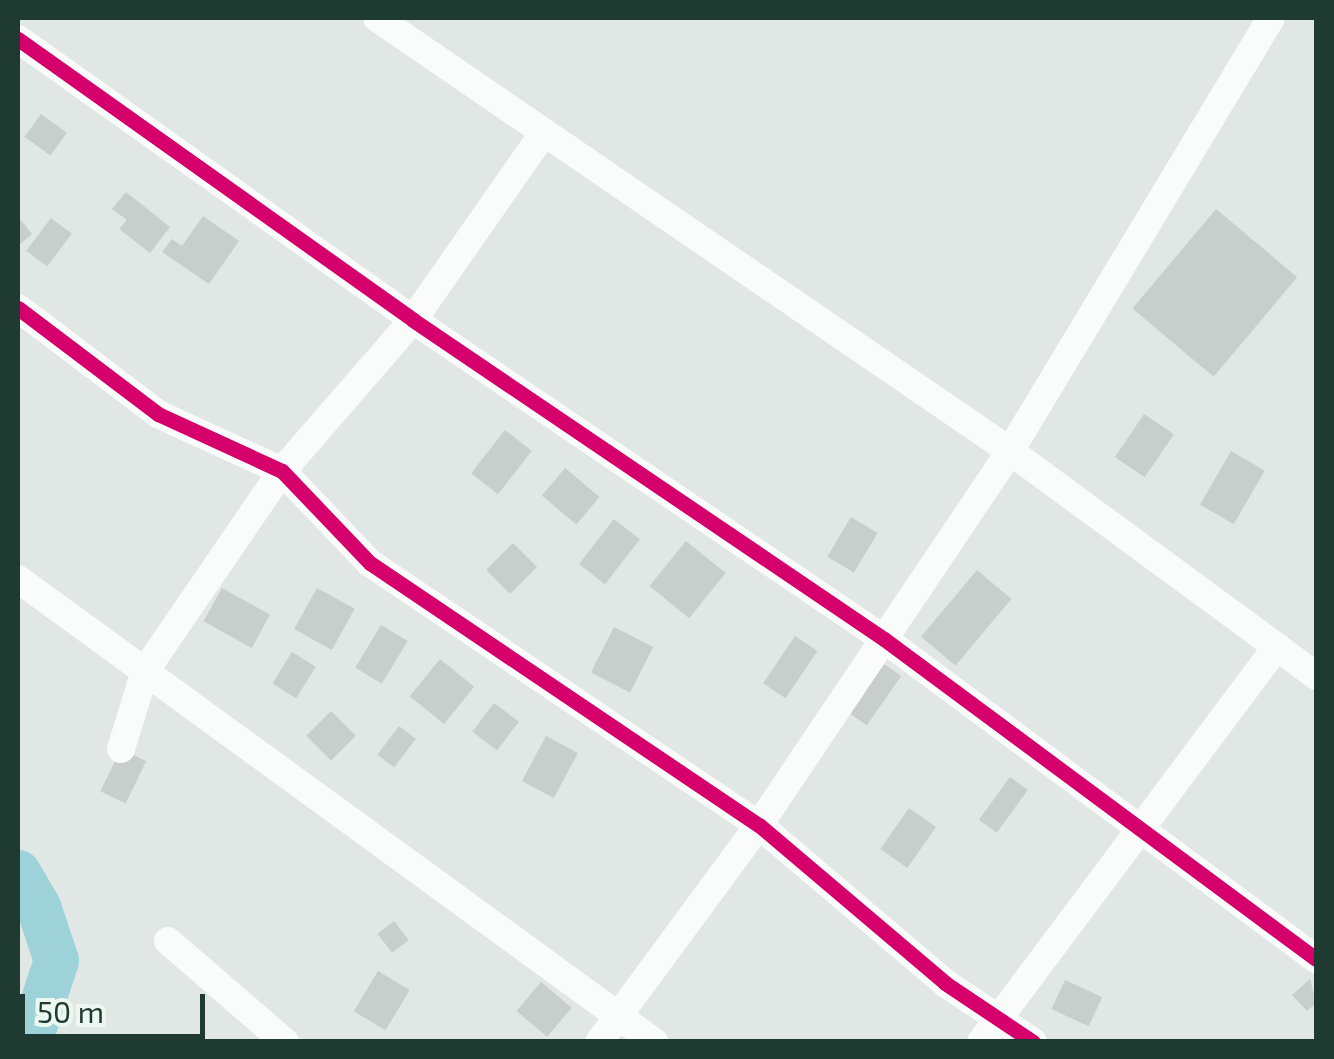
<!DOCTYPE html>
<style>
body{margin:0}
#map{position:relative;width:1334px;height:1059px;overflow:hidden;background:#e0e7e4;font-family:"Exo 2",sans-serif}
div>[style]{position:absolute}
.river>*{height:45px;margin:-22.5px;padding:0 22.5px;transform-origin:22.5px;border-radius:22.5px;background:#9dd3d8}
.building>*{inset:0;background:#c7cecb;transform-origin:0 0}
.minor>*{height:28px;margin:-14px;padding:0 14px;transform-origin:14px;border-radius:14px;background:#fafbfb}
.cycleway>*{height:15px;margin:-7.5px;padding:0 7.5px;transform-origin:7.5px;border-radius:7.5px;background:#d6006c}
span{translate:-50% -50%;white-space:nowrap;text-align:center;line-height:1.15;-webkit-text-stroke:8px #edf7f2;paint-order:stroke}
.frame{position:absolute;inset:0;border:20px solid #1e3a31;pointer-events:none}
.scale{position:absolute;left:20px;top:994px;width:185px;height:45px;box-sizing:border-box;border:5px solid #1e3a31;border-top:0;padding-left:12px;font-size:30px;line-height:35px;white-space:nowrap;color:#1e3a31;-webkit-text-stroke:8px #edf7f2;paint-order:stroke}
</style>
<div id="map">
<div class="river">
<i style="left:18px;top:872px;width:39px;rotate:60deg"></i>
<i style="left:38px;top:906px;width:57px;rotate:71.6deg"></i>
<i style="left:56px;top:960px;width:86px;rotate:108.2deg"></i>
</div>
<div class="building">
<i style="left:41px;top:114px;width:32px;height:28px;rotate:36deg"></i>
<i style="clip-path:polygon(126px 192px,170px 227px,150px 253px,119px 229px,127px 220px,112px 209px)"></i>
<i style="left:1216px;top:209px;width:106px;height:130px;rotate:40deg"></i>
<i style="clip-path:polygon(203px 216px,239px 241px,209px 284px,162px 252px,172px 239px,182px 246px)"></i>
<i style="left:51px;top:218px;width:26px;height:41px;rotate:37deg"></i>
<i style="clip-path:polygon(20px 219px,32px 234px,18px 246px,18px 221px)"></i>
<i style="left:1144px;top:414px;width:36px;height:52px;rotate:34deg"></i>
<i style="left:505px;top:430px;width:34px;height:55px;rotate:38deg"></i>
<i style="left:1231px;top:451px;width:39px;height:62px;rotate:30deg"></i>
<i style="left:565px;top:468px;width:45px;height:36px;rotate:40deg"></i>
<i style="left:851px;top:517px;width:31px;height:46px;rotate:31deg"></i>
<i style="left:614px;top:519px;width:33px;height:57px;rotate:38deg"></i>
<i style="left:686px;top:541px;width:51px;height:58px;rotate:39deg"></i>
<i style="left:513px;top:543px;width:34px;height:38px;rotate:45deg"></i>
<i style="left:977px;top:570px;width:45px;height:87px;rotate:40deg"></i>
<i style="left:222px;top:588px;width:55px;height:38px;rotate:29deg"></i>
<i style="left:317px;top:588px;width:43px;height:47px;rotate:29deg"></i>
<i style="left:381px;top:625px;width:31px;height:50px;rotate:31deg"></i>
<i style="left:614px;top:627px;width:44px;height:51px;rotate:27deg"></i>
<i style="left:795px;top:636px;width:27px;height:57px;rotate:34deg"></i>
<i style="left:292px;top:652px;width:28px;height:37px;rotate:32deg"></i>
<i style="left:440px;top:659px;width:44px;height:48px;rotate:39deg"></i>
<i style="left:884px;top:664px;width:21px;height:60px;rotate:35deg"></i>
<i style="left:494px;top:703px;width:31px;height:36px;rotate:37deg"></i>
<i style="left:331px;top:711px;width:35px;height:35px;rotate:45deg"></i>
<i style="left:399px;top:726px;width:21px;height:36px;rotate:37deg"></i>
<i style="left:546px;top:736px;width:36px;height:51px;rotate:28deg"></i>
<i style="left:121px;top:749px;width:28px;height:47px;rotate:26deg"></i>
<i style="left:1010px;top:777px;width:22px;height:53px;rotate:36deg"></i>
<i style="left:909px;top:808px;width:33px;height:50px;rotate:35deg"></i>
<i style="left:394px;top:921px;width:24px;height:21px;rotate:52deg"></i>
<i style="left:378px;top:971px;width:37px;height:47px;rotate:31deg"></i>
<i style="clip-path:polygon(1310px 979px,1316px 1003px,1307px 1011px,1292px 995px)"></i>
<i style="left:1065px;top:980px;width:41px;height:32px;rotate:25deg"></i>
<i style="left:541px;top:982px;width:40px;height:38px;rotate:40deg"></i>
</div>
<div class="minor">
<i style="left:377px;top:18px;width:767px;rotate:34.37deg"></i>
<i style="left:1010px;top:451px;width:380px;rotate:36.3deg"></i>
<i style="left:18px;top:39px;width:485px;rotate:35.4deg"></i>
<i style="left:413px;top:320px;width:569px;rotate:34.11deg"></i>
<i style="left:884px;top:639px;width:538px;rotate:36.53deg"></i>
<i style="left:18px;top:308px;width:176px;rotate:37.1deg"></i>
<i style="left:158px;top:414px;width:136px;rotate:24.7deg"></i>
<i style="left:282px;top:471px;width:127px;rotate:46.3deg"></i>
<i style="left:370px;top:563px;width:469px;rotate:34deg"></i>
<i style="left:759px;top:825px;width:244px;rotate:40.3deg"></i>
<i style="left:945px;top:983px;width:106px;rotate:33.8deg"></i>
<i style="left:18px;top:579px;width:787px;rotate:36.05deg"></i>
<i style="left:121px;top:749px;width:82px;rotate:-72.9deg"></i>
<i style="left:145px;top:671px;width:242px;rotate:-55.6deg"></i>
<i style="left:282px;top:471px;width:200px;rotate:-49.1deg"></i>
<i style="left:413px;top:320px;width:229px;rotate:-55.1deg"></i>
<i style="left:168px;top:941px;width:155px;rotate:40.8deg"></i>
<i style="left:599px;top:1042px;width:270px;rotate:-53.6deg"></i>
<i style="left:759px;top:825px;width:450px;rotate:-56.1deg"></i>
<i style="left:1010px;top:451px;width:506px;rotate:-58.92deg"></i>
<i style="left:981px;top:1042px;width:494px;rotate:-53.2deg"></i>
</div>
<div class="cycleway">
<i style="left:18px;top:39px;width:485px;rotate:35.4deg"></i>
<i style="left:413px;top:320px;width:569px;rotate:34.11deg"></i>
<i style="left:884px;top:639px;width:538px;rotate:36.53deg"></i>
<i style="left:18px;top:308px;width:176px;rotate:37.1deg"></i>
<i style="left:158px;top:414px;width:136px;rotate:24.7deg"></i>
<i style="left:282px;top:471px;width:127px;rotate:46.3deg"></i>
<i style="left:370px;top:563px;width:469px;rotate:34deg"></i>
<i style="left:759px;top:825px;width:244px;rotate:40.3deg"></i>
<i style="left:945px;top:983px;width:106px;rotate:33.8deg"></i>
</div>
<div class="frame"></div>
<div class="scale">50 m</div>
</div>
